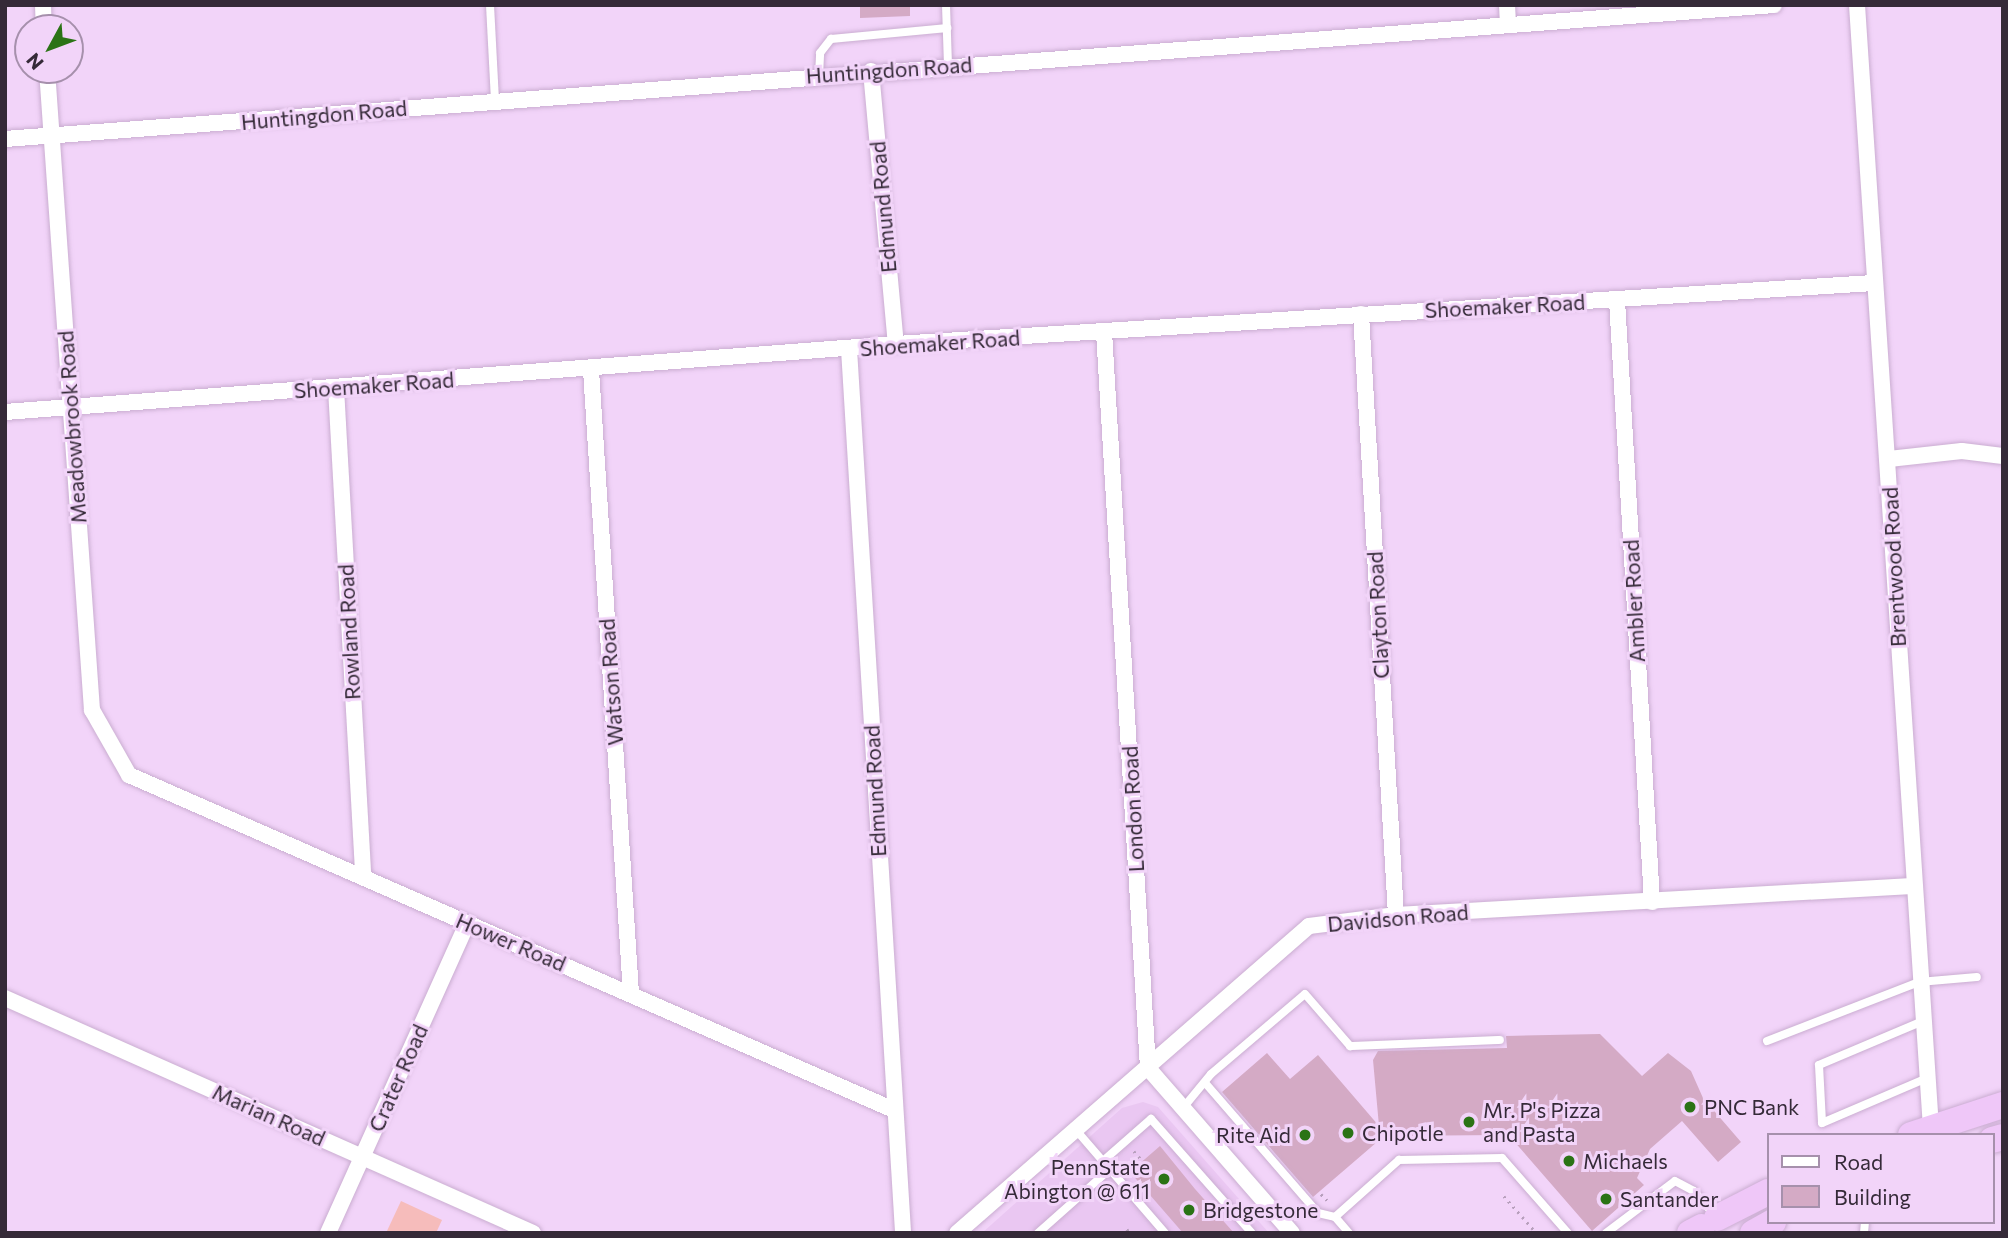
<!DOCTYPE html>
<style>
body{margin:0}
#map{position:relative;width:2008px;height:1238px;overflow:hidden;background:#f2d4f9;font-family:Commissioner,sans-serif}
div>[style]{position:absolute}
.built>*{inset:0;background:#eac7f2}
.green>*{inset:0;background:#f6bcbb}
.building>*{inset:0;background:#d4aac5}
.path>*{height:2.5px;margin-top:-1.25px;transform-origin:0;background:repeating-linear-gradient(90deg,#b79fbc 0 2px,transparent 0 7px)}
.roads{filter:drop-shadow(0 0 2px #caadd1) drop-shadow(0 0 2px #caadd1)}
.service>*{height:8px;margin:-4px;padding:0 4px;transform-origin:4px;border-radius:4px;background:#fff}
.minor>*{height:16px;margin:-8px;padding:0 8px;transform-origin:8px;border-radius:8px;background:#fff}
.trunk>*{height:26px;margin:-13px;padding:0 13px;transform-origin:13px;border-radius:13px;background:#efc7f8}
.dots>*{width:19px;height:19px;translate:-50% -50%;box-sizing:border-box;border:4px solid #f2d4f9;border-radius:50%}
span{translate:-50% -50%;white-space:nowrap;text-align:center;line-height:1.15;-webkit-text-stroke:6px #f2d4f9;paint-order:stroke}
.street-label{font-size:21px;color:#352a38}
.poi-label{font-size:21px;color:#352a38}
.left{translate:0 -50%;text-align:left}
.right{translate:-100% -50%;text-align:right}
.frame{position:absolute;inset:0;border:7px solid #352a38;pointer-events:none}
.legend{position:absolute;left:1767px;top:1133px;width:228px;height:91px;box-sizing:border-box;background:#f2d4f9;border:2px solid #a690ac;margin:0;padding:9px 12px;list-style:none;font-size:21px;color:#352a38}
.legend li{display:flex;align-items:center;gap:14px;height:35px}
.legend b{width:35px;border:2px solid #a690ac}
.north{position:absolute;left:14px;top:14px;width:70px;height:70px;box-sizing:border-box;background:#f2d4f9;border:2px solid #a690ac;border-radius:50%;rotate:229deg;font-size:19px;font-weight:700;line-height:28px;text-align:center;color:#352a38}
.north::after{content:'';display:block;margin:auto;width:24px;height:32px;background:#2b7316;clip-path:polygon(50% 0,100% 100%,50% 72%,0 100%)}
</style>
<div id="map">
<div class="built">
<i style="clip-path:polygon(1143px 1102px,1158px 1107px,1269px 1233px,982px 1233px,1122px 1108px)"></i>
</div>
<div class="green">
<i style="clip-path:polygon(401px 1201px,442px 1220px,436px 1233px,386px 1233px)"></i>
</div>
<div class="building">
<i style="clip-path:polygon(860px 5px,910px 5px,910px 16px,860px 18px)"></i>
<i style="clip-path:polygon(1600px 1034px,1642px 1076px,1668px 1053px,1691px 1071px,1703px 1098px,1741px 1142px,1718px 1162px,1682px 1121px,1650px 1149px,1637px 1178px,1644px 1185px,1592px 1231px,1513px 1140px,1508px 1144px,1500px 1135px,1384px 1136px,1313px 1197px,1222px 1092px,1267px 1053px,1290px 1079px,1318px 1055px,1379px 1126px,1373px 1060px,1378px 1051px,1507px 1048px,1506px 1036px)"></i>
<i style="clip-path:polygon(1160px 1146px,1195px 1189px,1234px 1233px,1183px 1233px,1130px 1172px)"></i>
</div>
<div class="path">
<i style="left:1134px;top:1151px;width:11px;rotate:49deg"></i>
<i style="left:1321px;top:1194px;width:13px;rotate:45deg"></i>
<i style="left:1504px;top:1196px;width:45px;rotate:48.6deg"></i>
<i style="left:1127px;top:1229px;width:5px;rotate:53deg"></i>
</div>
<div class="roads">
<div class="service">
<i style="left:490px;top:5px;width:96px;rotate:87deg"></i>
<i style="left:946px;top:5px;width:61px;rotate:88.1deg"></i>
<i style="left:819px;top:75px;width:22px;rotate:-87deg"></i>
<i style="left:820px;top:53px;width:18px;rotate:-52deg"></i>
<i style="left:831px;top:39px;width:117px;rotate:-5.4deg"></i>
<i style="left:1923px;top:1021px;width:113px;rotate:157.1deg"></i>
<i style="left:1819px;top:1065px;width:58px;rotate:87deg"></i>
<i style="left:1822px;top:1123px;width:114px;rotate:-23.2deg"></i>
<i style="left:1767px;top:1041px;width:163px;rotate:-21.2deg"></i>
<i style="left:1919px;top:982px;width:58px;rotate:-4.9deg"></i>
<i style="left:1207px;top:1085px;width:169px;rotate:49.1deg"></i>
<i style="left:1318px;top:1213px;width:17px;rotate:13deg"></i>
<i style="left:1183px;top:1108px;width:44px;rotate:-50.5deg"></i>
<i style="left:1211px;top:1074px;width:123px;rotate:-40.4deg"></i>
<i style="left:1305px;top:994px;width:69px;rotate:49.1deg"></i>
<i style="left:1350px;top:1046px;width:150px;rotate:-2.3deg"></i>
<i style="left:1076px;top:1130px;width:136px;rotate:49.2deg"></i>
<i style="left:1103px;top:1161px;width:64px;rotate:-41.2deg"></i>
<i style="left:1151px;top:1119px;width:152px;rotate:48.5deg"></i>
<i style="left:1038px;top:1233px;width:96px;rotate:-41.6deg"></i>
<i style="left:1349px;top:1233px;width:21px;rotate:-131deg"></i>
<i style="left:1335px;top:1217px;width:86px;rotate:-41.7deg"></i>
<i style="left:1399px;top:1160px;width:103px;rotate:-1.1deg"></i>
<i style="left:1502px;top:1158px;width:100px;rotate:48.7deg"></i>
<i style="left:1606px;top:1233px;width:86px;rotate:-37deg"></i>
<i style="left:1675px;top:1181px;width:21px;rotate:28deg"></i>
<i style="left:1694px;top:1191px;width:33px;rotate:50deg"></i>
<i style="left:1864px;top:1233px;width:11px;rotate:-85deg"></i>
</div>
<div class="minor">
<i style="left:43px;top:5px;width:23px;rotate:88deg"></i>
<i style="left:1507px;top:5px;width:19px;rotate:87deg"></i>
<i style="left:1857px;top:5px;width:1125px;rotate:86.23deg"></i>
<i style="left:47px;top:70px;width:642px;rotate:85.98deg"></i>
<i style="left:92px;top:710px;width:75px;rotate:60.4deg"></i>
<i style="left:129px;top:775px;width:835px;rotate:23.65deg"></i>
<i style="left:871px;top:71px;width:274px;rotate:84.8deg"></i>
<i style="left:5px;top:139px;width:1774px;rotate:-4.33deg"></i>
<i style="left:1617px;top:300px;width:603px;rotate:86.67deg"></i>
<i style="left:1361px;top:314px;width:602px;rotate:86.67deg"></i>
<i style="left:1104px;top:332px;width:737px;rotate:86.58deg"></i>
<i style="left:1148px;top:1068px;width:219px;rotate:48.9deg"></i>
<i style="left:849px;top:349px;width:886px;rotate:86.5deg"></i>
<i style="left:591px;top:370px;width:625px;rotate:86.33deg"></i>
<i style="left:336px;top:388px;width:490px;rotate:86.8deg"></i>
<i style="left:5px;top:412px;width:894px;rotate:-4.36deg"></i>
<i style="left:896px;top:344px;width:981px;rotate:-3.57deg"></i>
<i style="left:1889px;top:459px;width:73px;rotate:-6.3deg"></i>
<i style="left:1962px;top:451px;width:41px;rotate:7deg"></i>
<i style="left:5px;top:998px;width:578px;rotate:23.99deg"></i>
<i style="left:328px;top:1233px;width:340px;rotate:-65.8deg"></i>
<i style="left:957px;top:1233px;width:467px;rotate:-41.1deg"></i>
<i style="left:1309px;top:926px;width:88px;rotate:-7.2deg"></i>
<i style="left:1396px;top:915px;width:517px;rotate:-3.22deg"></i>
</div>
<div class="trunk">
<i style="left:1911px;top:1135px;width:97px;rotate:-18.1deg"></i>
<i style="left:1992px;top:1140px;width:11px;rotate:-15deg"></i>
<i style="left:1717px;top:1218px;width:57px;rotate:-27deg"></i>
<i style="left:1690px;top:1233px;width:13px;rotate:-27deg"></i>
<i style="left:1753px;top:1233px;width:23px;rotate:-29deg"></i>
</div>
</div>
<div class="dots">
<i style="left:1690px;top:1107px;background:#2b7316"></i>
<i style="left:1469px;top:1122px;background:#2b7316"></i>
<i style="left:1348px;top:1133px;background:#2b7316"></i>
<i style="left:1305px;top:1135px;background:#2b7316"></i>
<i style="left:1569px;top:1161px;background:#2b7316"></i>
<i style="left:1164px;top:1179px;background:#2b7316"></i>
<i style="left:1606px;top:1199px;background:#2b7316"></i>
<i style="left:1189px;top:1210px;background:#2b7316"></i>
</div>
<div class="street-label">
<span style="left:889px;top:70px;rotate:-4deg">Huntingdon Road</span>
<span style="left:324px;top:115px;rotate:-5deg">Huntingdon Road</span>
<span style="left:883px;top:207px;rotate:-95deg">Edmund Road</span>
<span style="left:1505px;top:306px;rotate:-3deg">Shoemaker Road</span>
<span style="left:940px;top:343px;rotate:-4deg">Shoemaker Road</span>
<span style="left:374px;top:385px;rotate:-4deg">Shoemaker Road</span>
<span style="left:72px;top:427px;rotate:-94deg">Meadowbrook Road</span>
<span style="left:1894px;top:567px;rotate:-93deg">Brentwood Road</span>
<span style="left:1634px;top:601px;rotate:-93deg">Ambler Road</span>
<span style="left:1378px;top:615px;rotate:-93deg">Clayton Road</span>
<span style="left:349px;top:632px;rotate:-93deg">Rowland Road</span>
<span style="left:611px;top:682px;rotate:-94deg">Watson Road</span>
<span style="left:875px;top:791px;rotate:-93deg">Edmund Road</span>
<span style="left:1133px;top:809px;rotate:-93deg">London Road</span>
<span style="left:1398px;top:918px;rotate:-5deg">Davidson Road</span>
<span style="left:511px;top:942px;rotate:23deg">Hower Road</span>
<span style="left:398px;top:1078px;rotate:-66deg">Crater Road</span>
<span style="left:269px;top:1115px;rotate:24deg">Marian Road</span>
</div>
<div class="poi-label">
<span class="left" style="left:1704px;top:1107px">PNC Bank</span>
<span class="left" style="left:1483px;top:1122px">Mr. P's Pizza<br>and Pasta</span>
<span class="left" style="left:1362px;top:1133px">Chipotle</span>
<span class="right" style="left:1291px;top:1135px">Rite Aid</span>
<span class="left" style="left:1583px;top:1161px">Michaels</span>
<span class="right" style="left:1150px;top:1179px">PennState<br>Abington @ 611</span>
<span class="left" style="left:1620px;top:1199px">Santander</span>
<span class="left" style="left:1203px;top:1210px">Bridgestone</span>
</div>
<div class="frame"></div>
<ul class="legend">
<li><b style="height:9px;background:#fff"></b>Road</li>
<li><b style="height:19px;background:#d4aac5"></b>Building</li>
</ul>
<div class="north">N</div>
</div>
